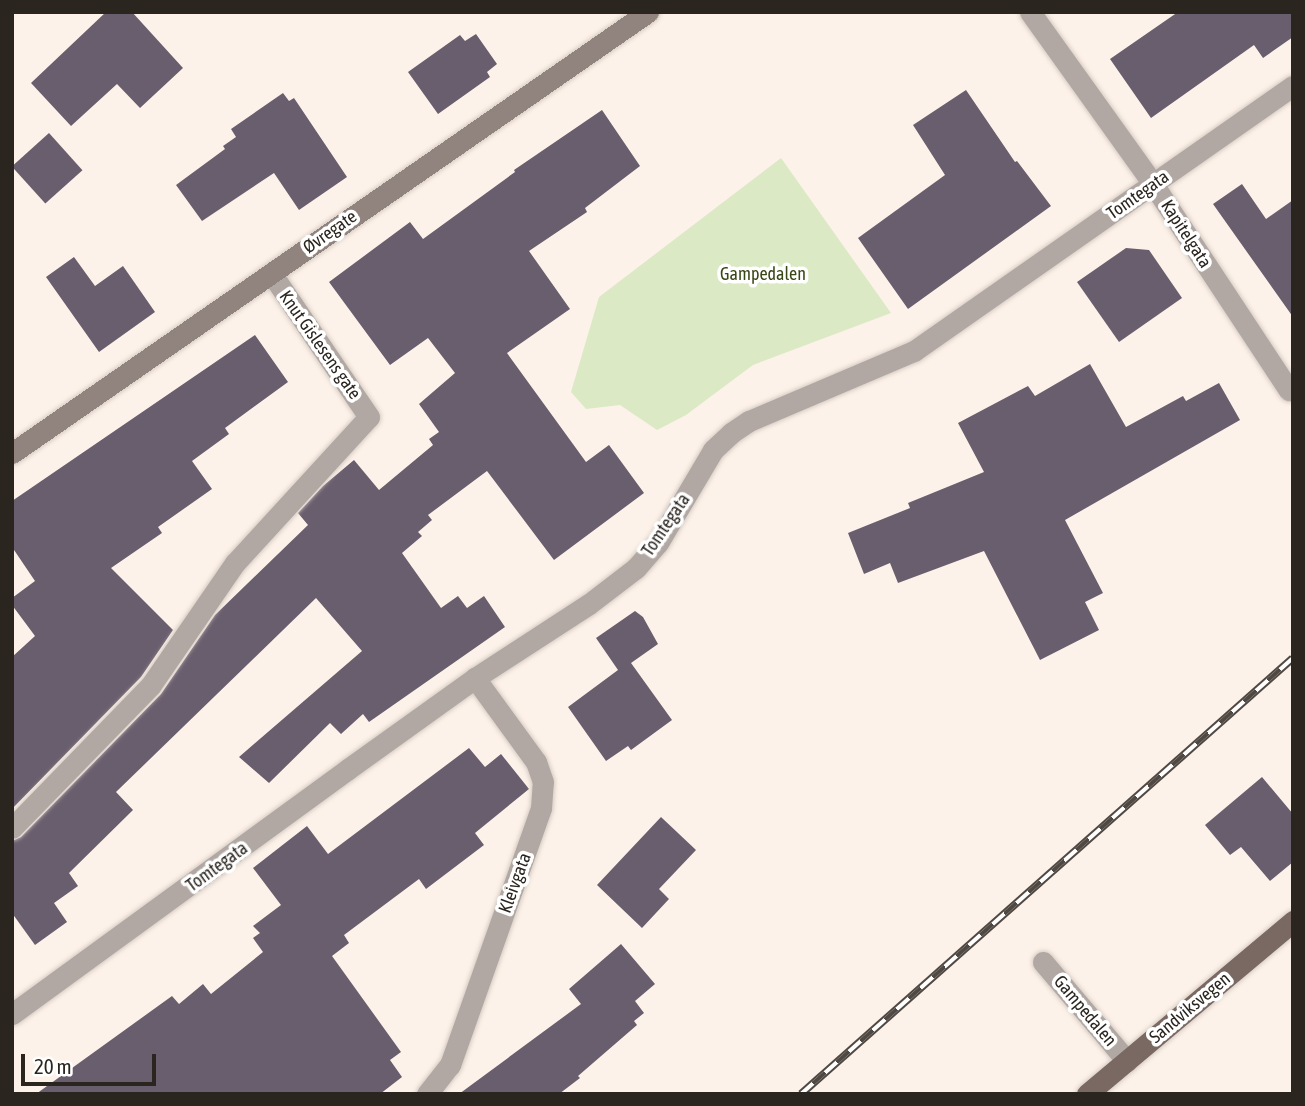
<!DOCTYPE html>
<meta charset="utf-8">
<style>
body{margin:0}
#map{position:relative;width:1305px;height:1106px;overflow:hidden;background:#fdf2e9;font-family:"Asap Condensed",sans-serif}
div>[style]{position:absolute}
.green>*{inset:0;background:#dbe9c5}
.building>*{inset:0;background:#695e6e;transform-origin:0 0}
.roads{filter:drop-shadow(0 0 2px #d7cdc5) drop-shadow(0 0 2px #d7cdc5)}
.lane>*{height:21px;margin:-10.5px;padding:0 10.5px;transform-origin:10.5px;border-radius:10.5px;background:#b1a8a4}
.street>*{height:21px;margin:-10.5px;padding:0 10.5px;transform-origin:10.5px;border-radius:10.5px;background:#b1a8a4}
.secondary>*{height:21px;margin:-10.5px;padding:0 10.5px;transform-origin:10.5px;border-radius:10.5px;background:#91837e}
.primary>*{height:21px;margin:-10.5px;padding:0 10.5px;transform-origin:10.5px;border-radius:10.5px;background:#7a6963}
.rail>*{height:8px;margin-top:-4px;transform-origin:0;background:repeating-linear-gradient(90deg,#fff 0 16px,#4f4843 0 32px);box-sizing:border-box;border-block:2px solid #4f4843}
span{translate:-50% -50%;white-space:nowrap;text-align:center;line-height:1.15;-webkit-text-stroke:7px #fff;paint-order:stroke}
.street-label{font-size:18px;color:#2b2520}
.park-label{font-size:18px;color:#384714}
.frame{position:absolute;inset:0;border:14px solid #2b2520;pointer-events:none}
.scale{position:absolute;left:21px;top:1054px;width:135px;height:32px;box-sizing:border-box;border:4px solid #2b2520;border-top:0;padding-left:9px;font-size:21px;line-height:24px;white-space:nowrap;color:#2b2520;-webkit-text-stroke:5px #fff;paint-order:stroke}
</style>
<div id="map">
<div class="green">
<i style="clip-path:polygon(781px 158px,891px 313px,753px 365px,686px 415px,657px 430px,620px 405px,586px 409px,571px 392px,599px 297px)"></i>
</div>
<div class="building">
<i style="clip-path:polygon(106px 12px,132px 12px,183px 68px,140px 108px,117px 84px,71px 126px,31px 83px)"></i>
<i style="clip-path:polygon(1178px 12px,1293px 12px,1293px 37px,1263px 58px,1254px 45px,1151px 118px,1110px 59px)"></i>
<i style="clip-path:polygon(476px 34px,497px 64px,487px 72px,490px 77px,438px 114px,408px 72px,460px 35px,465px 41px)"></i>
<i style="clip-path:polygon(966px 90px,1015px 162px,1017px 161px,1051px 206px,908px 309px,858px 238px,945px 175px,913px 125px)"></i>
<i style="clip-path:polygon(283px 93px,289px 101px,294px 98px,347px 177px,299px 210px,274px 173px,202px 221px,176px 185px,225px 149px,223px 146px,236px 137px,231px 129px)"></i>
<i style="clip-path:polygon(602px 110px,640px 166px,585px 208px,587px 212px,529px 251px,570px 309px,507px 353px,586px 462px,609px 445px,644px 493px,554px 560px,487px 471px,428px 515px,432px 520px,418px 532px,422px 536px,402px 553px,441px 608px,458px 596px,467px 608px,484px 596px,505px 627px,369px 722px,363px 714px,341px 734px,330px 723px,269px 783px,239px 757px,362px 651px,316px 598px,116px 792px,133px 810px,69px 873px,78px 886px,54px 903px,67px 922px,35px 945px,12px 913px,12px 841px,21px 837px,161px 694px,215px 615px,308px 525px,298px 513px,323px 486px,354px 460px,379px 490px,433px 445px,429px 439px,439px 432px,419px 404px,455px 373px,428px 338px,390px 365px,329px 282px,410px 222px,423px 239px,515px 172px,514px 170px)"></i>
<i style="left:49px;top:133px;width:50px;height:50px;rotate:48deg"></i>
<i style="clip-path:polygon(1242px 184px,1266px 219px,1293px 200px,1293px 317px,1213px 204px)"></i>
<i style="clip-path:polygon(1126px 248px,1149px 250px,1182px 298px,1119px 342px,1077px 282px)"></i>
<i style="clip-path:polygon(74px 257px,95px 286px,123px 266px,155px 312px,99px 352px,46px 277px)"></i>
<i style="clip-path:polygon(255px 335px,288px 382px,225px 428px,229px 434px,192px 461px,212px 489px,158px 527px,162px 533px,111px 568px,173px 630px,141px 677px,12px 809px,12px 657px,35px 636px,12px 605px,12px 598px,35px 581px,12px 547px,12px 501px)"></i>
<i style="clip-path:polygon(1090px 364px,1126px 427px,1183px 396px,1186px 401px,1219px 383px,1240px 420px,1065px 520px,1103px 593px,1085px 602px,1099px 630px,1040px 660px,984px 551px,898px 583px,890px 563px,864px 574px,848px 533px,910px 508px,908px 503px,984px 472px,958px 423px,1028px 386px,1035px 396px)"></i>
<i style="clip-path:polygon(635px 611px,643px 617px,658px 644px,631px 663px,672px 720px,631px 750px,628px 746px,606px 761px,568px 707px,618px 670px,596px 638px)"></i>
<i style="clip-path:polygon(469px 748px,485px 767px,501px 754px,529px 789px,475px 833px,484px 845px,426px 889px,419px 879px,344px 935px,349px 943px,332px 956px,401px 1052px,390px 1060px,402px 1077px,380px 1094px,36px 1094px,172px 996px,179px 1004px,203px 984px,211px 994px,263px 952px,253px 938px,260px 933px,253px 926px,281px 905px,253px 868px,307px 826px,328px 854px)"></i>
<i style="clip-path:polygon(1262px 777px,1293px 814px,1293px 862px,1270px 881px,1241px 847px,1230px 855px,1205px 825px)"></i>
<i style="clip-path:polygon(661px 817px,696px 850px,659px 889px,669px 899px,642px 928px,597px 885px)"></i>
<i style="clip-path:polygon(621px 944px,655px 984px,635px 1001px,644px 1013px,634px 1021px,637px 1025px,578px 1076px,580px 1078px,559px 1094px,459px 1094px,581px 1004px,569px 989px)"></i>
</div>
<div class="roads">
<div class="lane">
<i style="left:1153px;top:184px;width:247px;rotate:56.6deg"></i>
<i style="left:1043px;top:962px;width:130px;rotate:49.7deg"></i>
</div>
<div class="street">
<i style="left:1030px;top:12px;width:211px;rotate:54.4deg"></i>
<i style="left:12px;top:828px;width:199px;rotate:-45.8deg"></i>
<i style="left:151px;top:685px;width:148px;rotate:-55.5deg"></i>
<i style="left:235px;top:563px;width:198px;rotate:-47.5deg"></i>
<i style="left:369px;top:417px;width:174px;rotate:-124.2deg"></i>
<i style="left:12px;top:1014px;width:416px;rotate:-36.1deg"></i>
<i style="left:348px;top:769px;width:156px;rotate:-35.6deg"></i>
<i style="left:475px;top:678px;width:136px;rotate:-33deg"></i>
<i style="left:589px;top:604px;width:59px;rotate:-37.5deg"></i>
<i style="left:636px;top:568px;width:33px;rotate:-49deg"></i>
<i style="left:658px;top:543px;width:108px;rotate:-59.4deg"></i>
<i style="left:713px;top:450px;width:25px;rotate:-43deg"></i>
<i style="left:731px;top:433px;width:22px;rotate:-34deg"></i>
<i style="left:749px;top:421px;width:179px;rotate:-23deg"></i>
<i style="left:914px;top:351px;width:462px;rotate:-35deg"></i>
<i style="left:427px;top:1094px;width:37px;rotate:-52deg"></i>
<i style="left:450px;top:1065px;width:273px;rotate:-70.5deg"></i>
<i style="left:541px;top:808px;width:26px;rotate:-86deg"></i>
<i style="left:543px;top:782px;width:21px;rotate:-109deg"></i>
<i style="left:536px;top:762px;width:104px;rotate:-126deg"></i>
</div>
<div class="secondary">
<i style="left:12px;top:453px;width:774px;rotate:-34.74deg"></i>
</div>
<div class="primary">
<i style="left:1087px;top:1094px;width:269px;rotate:-40deg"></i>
</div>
</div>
<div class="rail">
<i style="left:801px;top:1094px;width:657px;rotate:-41.55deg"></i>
</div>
<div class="street-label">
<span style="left:1138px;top:195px;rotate:-35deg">Tomtegata</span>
<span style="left:330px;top:232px;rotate:-35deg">Øvregate</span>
<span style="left:1186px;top:234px;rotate:57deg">Kapitelgata</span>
<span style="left:320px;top:345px;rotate:55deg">Knut Gislesens gate</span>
<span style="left:666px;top:525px;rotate:-56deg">Tomtegata</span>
<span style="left:217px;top:867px;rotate:-36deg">Tomtegata</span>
<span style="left:515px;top:883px;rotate:-70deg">Kleivgata</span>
<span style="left:1190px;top:1008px;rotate:-40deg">Sandviksvegen</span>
<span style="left:1085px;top:1011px;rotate:50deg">Gampedalen</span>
</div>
<div class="park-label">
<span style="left:763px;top:274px">Gampedalen</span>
</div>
<div class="frame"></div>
<div class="scale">20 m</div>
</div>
